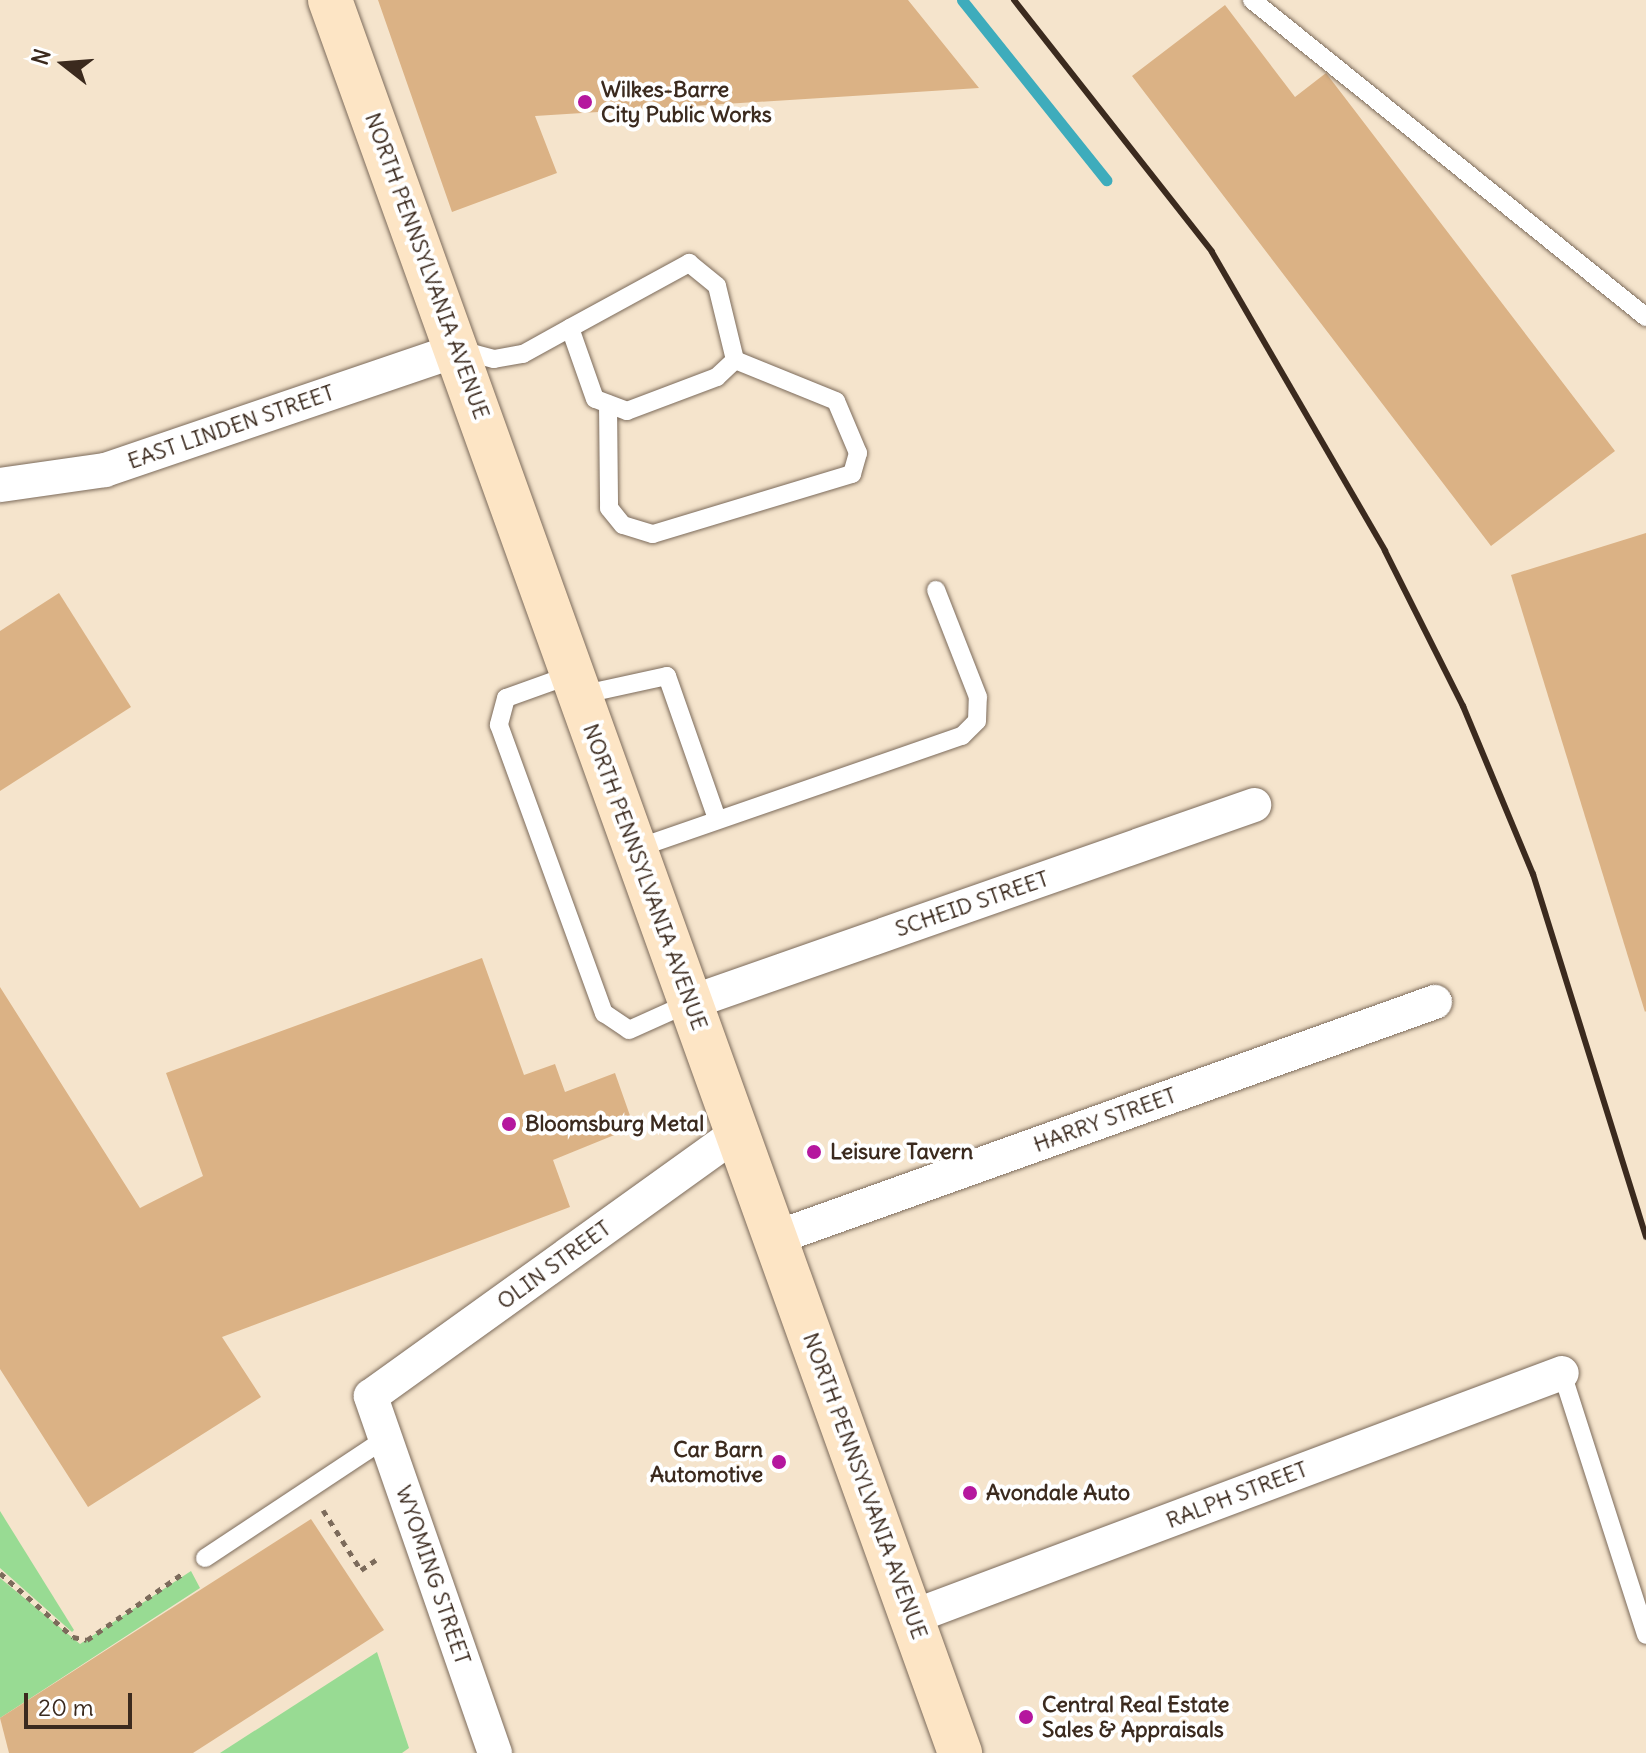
<!DOCTYPE html>
<style>
body{margin:0}
#map{position:relative;width:1646px;height:1753px;overflow:hidden;background:#f5e4cc;font-family:Delius,sans-serif}
div>[style]{position:absolute}
.green>*{inset:0;background:#98db93}
.stream>*{height:11px;margin:-5.5px;padding:0 5.5px;transform-origin:5.5px;border-radius:5.5px;background:#3eacbc}
.building>*{inset:0;background:#dbb285}
.path>*{height:5px;margin-top:-2.5px;transform-origin:0;background:repeating-linear-gradient(90deg,#7c6b5b 0 6px,transparent 0 12px)}
.roads{filter:drop-shadow(0 0 2px #7c6b5b) drop-shadow(0 0 2px #7c6b5b)}
.lane>*{height:18px;margin:-9px;padding:0 9px;transform-origin:9px;border-radius:9px;background:#fff}
.street>*{height:34px;margin:-17px;padding:0 17px;transform-origin:17px;border-radius:17px;background:#fff}
.secondary>*{height:44px;margin:-22px;padding:0 22px;transform-origin:22px;border-radius:22px;background:#fde5c5}
.rail>*{height:6px;margin:-3px;padding:0 3px;transform-origin:3px;border-radius:3px;background:#3b2a1e}
.dots>*{width:22px;height:22px;translate:-50% -50%;box-sizing:border-box;border:4px solid #fff;border-radius:50%}
span{translate:-50% -50%;white-space:nowrap;text-align:center;line-height:1.15;-webkit-text-stroke:8px #fff;paint-order:stroke}
.poi-label{font-size:22px;color:#3b2a1e;font-weight:700}
.left{translate:0 -50%;text-align:left}
.right{translate:-100% -50%;text-align:right}
.street-label{font-size:22px;color:#3b2a1e}
.north{position:absolute;left:24px;top:24px;width:80px;height:80px;-webkit-text-stroke:6px #fff;paint-order:stroke;rotate:287deg;font-size:22px;font-weight:700;line-height:32px;text-align:center;color:#3b2a1e}
.north::after{content:'';display:block;margin:auto;width:28px;height:36px;background:#3b2a1e;clip-path:polygon(50% 0,100% 100%,50% 72%,0 100%)}
.scale{position:absolute;left:24px;top:1693px;width:108px;height:36px;box-sizing:border-box;border:4px solid #3b2a1e;border-top:0;padding-left:10px;font-size:24px;line-height:28px;white-space:nowrap;color:#3b2a1e;-webkit-text-stroke:6px #fff;paint-order:stroke}
</style>
<div id="map">
<div class="green">
<i style="clip-path:polygon(0 1511px,74px 1630px,72px 1632px,0 1568px)"></i>
<i style="clip-path:polygon(191px 1571px,200px 1588px,0 1718px,0 1578px,80px 1644px)"></i>
<i style="clip-path:polygon(377px 1652px,409px 1748px,402px 1753px,220px 1753px)"></i>
</div>
<div class="stream">
<i style="left:962px;top:0;width:231px;rotate:51.3deg"></i>
</div>
<div class="building">
<i style="clip-path:polygon(378px 0,908px 0,979px 88px,535px 116px,557px 173px,452px 212px)"></i>
<i style="clip-path:polygon(1225px 5px,1295px 97px,1326px 73px,1615px 451px,1491px 546px,1132px 76px)"></i>
<i style="clip-path:polygon(1646px 533px,1646px 1011px,1645px 1012px,1511px 575px)"></i>
<i style="clip-path:polygon(59px 593px,131px 707px,0 791px,0 631px)"></i>
<i style="clip-path:polygon(482px 958px,524px 1075px,555px 1064px,565px 1092px,615px 1073px,634px 1127px,553px 1160px,570px 1207px,222px 1337px,261px 1397px,88px 1507px,0 1369px,0 987px,140px 1208px,203px 1176px,166px 1073px)"></i>
<i style="clip-path:polygon(311px 1519px,384px 1630px,193px 1753px,9px 1753px,0 1718px)"></i>
</div>
<div class="path">
<i style="left:323px;top:1510px;width:71px;rotate:57.7deg"></i>
<i style="left:361px;top:1570px;width:18px;rotate:-34deg"></i>
<i style="left:0;top:1573px;width:97px;rotate:41.2deg"></i>
<i style="left:73px;top:1637px;width:14px;rotate:12deg"></i>
<i style="left:87px;top:1640px;width:119px;rotate:-34.8deg"></i>
</div>
<div class="roads">
<div class="lane">
<i style="left:1252px;top:0;width:506px;rotate:38.82deg"></i>
<i style="left:460px;top:350px;width:35px;rotate:15deg"></i>
<i style="left:494px;top:359px;width:29px;rotate:-10deg"></i>
<i style="left:523px;top:354px;width:54px;rotate:-29deg"></i>
<i style="left:570px;top:328px;width:136px;rotate:-28.6deg"></i>
<i style="left:689px;top:263px;width:36px;rotate:39deg"></i>
<i style="left:717px;top:286px;width:76px;rotate:76.3deg"></i>
<i style="left:735px;top:360px;width:25px;rotate:137deg"></i>
<i style="left:717px;top:377px;width:96px;rotate:159.3deg"></i>
<i style="left:627px;top:411px;width:34px;rotate:-159deg"></i>
<i style="left:595px;top:399px;width:75px;rotate:-109.4deg"></i>
<i style="left:608px;top:404px;width:104px;rotate:89.4deg"></i>
<i style="left:609px;top:508px;width:22px;rotate:51deg"></i>
<i style="left:623px;top:525px;width:31px;rotate:17deg"></i>
<i style="left:653px;top:534px;width:208px;rotate:-16.8deg"></i>
<i style="left:852px;top:474px;width:22px;rotate:-74deg"></i>
<i style="left:858px;top:453px;width:56px;rotate:-112.9deg"></i>
<i style="left:836px;top:401px;width:109px;rotate:-157.9deg"></i>
<i style="left:573px;top:674px;width:71px;rotate:160.3deg"></i>
<i style="left:506px;top:698px;width:28px;rotate:105deg"></i>
<i style="left:499px;top:725px;width:307px;rotate:70deg"></i>
<i style="left:604px;top:1013px;width:30px;rotate:34deg"></i>
<i style="left:629px;top:1030px;width:66px;rotate:-24.2deg"></i>
<i style="left:580px;top:695px;width:89px;rotate:-12.3deg"></i>
<i style="left:667px;top:676px;width:151px;rotate:70.7deg"></i>
<i style="left:635px;top:849px;width:346px;rotate:-19.1deg"></i>
<i style="left:962px;top:736px;width:21px;rotate:-45deg"></i>
<i style="left:977px;top:721px;width:24px;rotate:-88deg"></i>
<i style="left:978px;top:697px;width:115px;rotate:-111.4deg"></i>
<i style="left:1562px;top:1373px;width:275px;rotate:72.2deg"></i>
<i style="left:205px;top:1558px;width:217px;rotate:-33.5deg"></i>
</div>
<div class="street">
<i style="left:0;top:485px;width:106px;rotate:-8.1deg"></i>
<i style="left:105px;top:470px;width:372px;rotate:-18.8deg"></i>
<i style="left:689px;top:1003px;width:599px;rotate:-19.31deg"></i>
<i style="left:775px;top:1238px;width:701px;rotate:-19.68deg"></i>
<i style="left:912px;top:1617px;width:694px;rotate:-20.58deg"></i>
<i style="left:495px;top:1753px;width:378px;rotate:-109.2deg"></i>
<i style="left:371px;top:1396px;width:449px;rotate:-35.7deg"></i>
</div>
<div class="secondary">
<i style="left:330px;top:0;width:1863px;rotate:70.23deg"></i>
</div>
</div>
<div class="rail">
<i style="left:1014px;top:0;width:320px;rotate:51.8deg"></i>
<i style="left:1212px;top:252px;width:345px;rotate:59.9deg"></i>
<i style="left:1385px;top:551px;width:174px;rotate:63.3deg"></i>
<i style="left:1463px;top:706px;width:182px;rotate:67.4deg"></i>
<i style="left:1533px;top:874px;width:380px;rotate:72.7deg"></i>
</div>
<div class="dots">
<i style="left:585px;top:102px;background:#b5179e"></i>
<i style="left:509px;top:1124px;background:#b5179e"></i>
<i style="left:814px;top:1152px;background:#b5179e"></i>
<i style="left:779px;top:1462px;background:#b5179e"></i>
<i style="left:970px;top:1493px;background:#b5179e"></i>
<i style="left:1026px;top:1717px;background:#b5179e"></i>
</div>
<div class="poi-label">
<span class="left" style="left:601px;top:102px">Wilkes-Barre<br>City Public Works</span>
<span class="left" style="left:525px;top:1124px">Bloomsburg Metal</span>
<span class="left" style="left:830px;top:1152px">Leisure Tavern</span>
<span class="right" style="left:763px;top:1462px">Car Barn<br>Automotive</span>
<span class="left" style="left:986px;top:1493px">Avondale Auto</span>
<span class="left" style="left:1042px;top:1717px">Central Real Estate<br>Sales &amp; Appraisals</span>
</div>
<div class="street-label">
<span style="left:427px;top:266px;rotate:70deg">NORTH PENNSYLVANIA AVENUE</span>
<span style="left:231px;top:427px;rotate:-19deg">EAST LINDEN STREET</span>
<span style="left:645px;top:877px;rotate:70deg">NORTH PENNSYLVANIA AVENUE</span>
<span style="left:972px;top:904px;rotate:-19deg">SCHEID STREET</span>
<span style="left:1105px;top:1120px;rotate:-20deg">HARRY STREET</span>
<span style="left:554px;top:1265px;rotate:-36deg">OLIN STREET</span>
<span style="left:865px;top:1486px;rotate:70deg">NORTH PENNSYLVANIA AVENUE</span>
<span style="left:1237px;top:1495px;rotate:-21deg">RALPH STREET</span>
<span style="left:433px;top:1575px;rotate:71deg">WYOMING STREET</span>
</div>
<div class="north">N</div>
<div class="scale">20 m</div>
</div>
